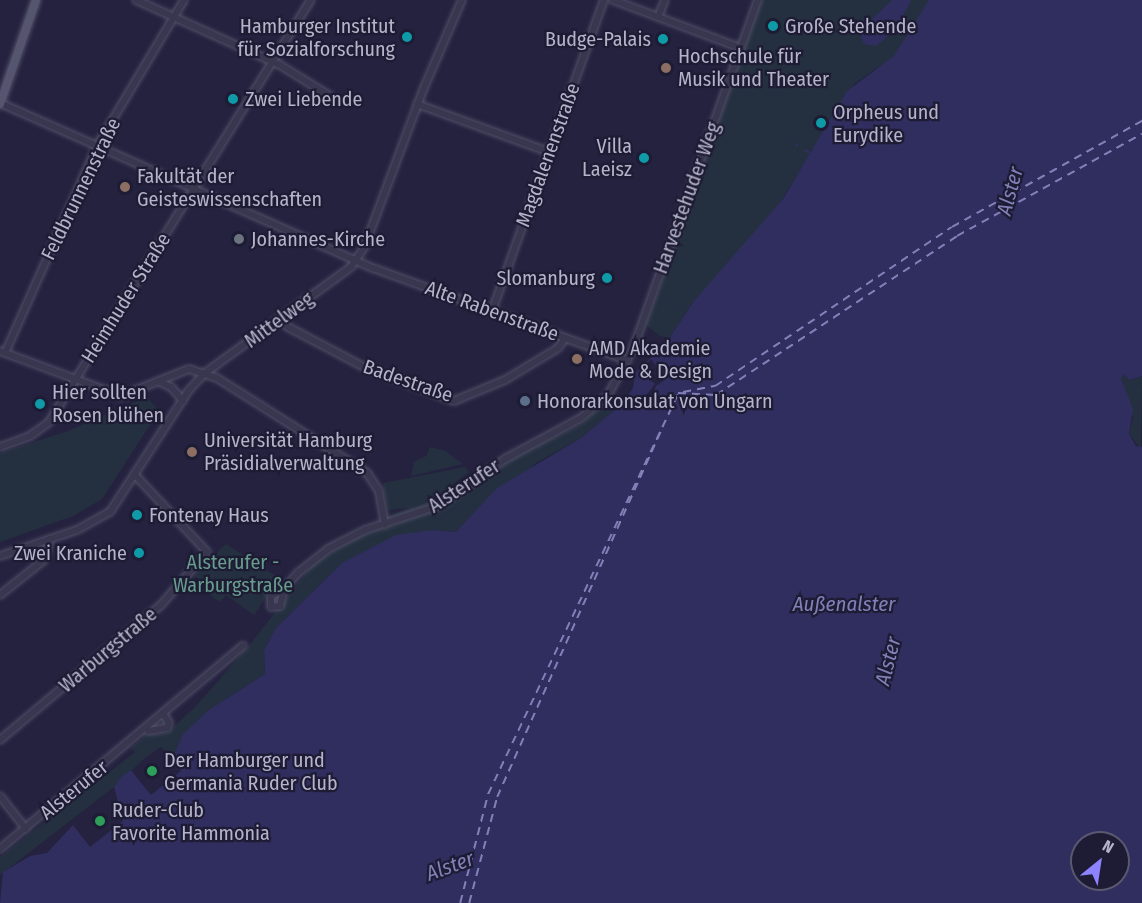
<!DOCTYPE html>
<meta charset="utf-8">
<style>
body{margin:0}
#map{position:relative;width:1142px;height:903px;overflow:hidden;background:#24223f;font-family:"Fira Sans Condensed",sans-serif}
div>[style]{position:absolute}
.green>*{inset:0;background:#243040}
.water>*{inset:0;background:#302e5f}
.pier>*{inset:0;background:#24223f}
.stream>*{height:1.5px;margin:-0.75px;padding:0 0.75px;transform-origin:0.75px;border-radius:0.75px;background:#302e5f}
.ferry>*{height:1.5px;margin-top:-0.75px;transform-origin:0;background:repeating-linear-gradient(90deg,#8280b8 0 8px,transparent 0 14px)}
.roads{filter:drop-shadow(0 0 2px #504f67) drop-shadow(0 0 2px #504f67)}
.minor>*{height:6px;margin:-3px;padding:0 3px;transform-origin:3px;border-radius:3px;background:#38374f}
.major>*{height:8px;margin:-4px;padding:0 4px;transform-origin:4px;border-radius:4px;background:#56556f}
.dots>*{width:16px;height:16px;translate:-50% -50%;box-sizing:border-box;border:3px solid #1d1c34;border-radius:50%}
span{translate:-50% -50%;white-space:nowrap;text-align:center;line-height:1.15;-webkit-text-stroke:4.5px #1d1c34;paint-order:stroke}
.poi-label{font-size:20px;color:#b5b3ca}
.right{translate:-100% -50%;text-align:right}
.left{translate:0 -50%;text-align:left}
.street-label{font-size:20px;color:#b5b3ca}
.park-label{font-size:20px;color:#689d8d}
.water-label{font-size:21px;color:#8280b8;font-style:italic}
.north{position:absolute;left:1070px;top:831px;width:60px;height:60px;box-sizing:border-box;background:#1d1c34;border:2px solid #5a5870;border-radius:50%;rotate:30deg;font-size:16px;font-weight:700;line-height:24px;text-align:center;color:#b5b3ca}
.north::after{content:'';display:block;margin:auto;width:21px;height:27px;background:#8e83fe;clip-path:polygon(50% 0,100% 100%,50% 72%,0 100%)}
</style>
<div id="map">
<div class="green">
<i style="clip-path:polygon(762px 0,941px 0,910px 54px,878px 67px,854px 84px,774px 212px,694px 301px,669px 338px,660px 336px,646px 325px)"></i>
<i style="clip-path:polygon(1124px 374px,1129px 380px,1142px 376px,1141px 449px,1129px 434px,1133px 418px,1121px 379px)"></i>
<i style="clip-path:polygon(147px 397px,159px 411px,102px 499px,73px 516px,0 542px,0 453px,68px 431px)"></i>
<i style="clip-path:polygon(612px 397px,623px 403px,581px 438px,536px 463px,455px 532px,433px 530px,342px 563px,276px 628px,264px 650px,265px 674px,227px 698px,172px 759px,161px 747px,146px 757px,114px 787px,0 875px,0 857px,135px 752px,130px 748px,148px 734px,166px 734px,196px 706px,251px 643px,313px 564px,357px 537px,431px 512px,527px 450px,580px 425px)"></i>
<i style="clip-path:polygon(430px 447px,445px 451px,463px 464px,411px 476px,414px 462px,426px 456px)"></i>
<i style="clip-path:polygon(465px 467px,469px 472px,436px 497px,410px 508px,387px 510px,383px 483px)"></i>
<i style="clip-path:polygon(470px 474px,474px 479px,435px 504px,389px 519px,386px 517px,439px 497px)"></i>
<i style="clip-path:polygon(226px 544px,279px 578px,254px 615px,226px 595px,220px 602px,203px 590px,207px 584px,194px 576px)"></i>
</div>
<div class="water">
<i style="clip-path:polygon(892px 0,911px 0,897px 28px,876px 46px,864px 44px,861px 37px,866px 25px)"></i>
<i style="clip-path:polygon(evenodd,929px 0,1142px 0,1142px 376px,1129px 380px,1124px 374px,1121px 379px,1133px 409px,1129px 434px,1136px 446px,1142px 447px,1142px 903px,0 903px,3px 872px,30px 856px,47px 853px,73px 825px,90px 847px,123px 821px,114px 787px,121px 777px,131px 770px,146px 789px,172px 768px,170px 764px,183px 734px,209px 710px,265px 674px,264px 650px,276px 628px,342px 563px,396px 535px,433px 530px,456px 532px,497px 488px,581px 438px,623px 403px,633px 388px,635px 373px,666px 343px,694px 301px,783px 199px,847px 91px,894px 56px,929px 0,1082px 843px,1118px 843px,1118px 879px,1082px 879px,1082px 843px)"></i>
</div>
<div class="pier">
<i style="clip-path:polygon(651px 359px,666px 379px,656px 386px,650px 403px,643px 399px,655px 384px,640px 371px)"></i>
<i style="clip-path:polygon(171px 759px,181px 771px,151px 795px,133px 773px,146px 789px,172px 768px)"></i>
</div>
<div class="stream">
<i style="left:797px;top:144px;width:1px;rotate:45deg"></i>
<i style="left:805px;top:150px;width:7px;rotate:27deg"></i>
</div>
<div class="ferry">
<i style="left:683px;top:392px;width:33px;rotate:-11deg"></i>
<i style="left:715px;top:386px;width:285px;rotate:-33.9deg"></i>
<i style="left:952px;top:227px;width:218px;rotate:-29.2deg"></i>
<i style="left:460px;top:903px;width:113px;rotate:-75.6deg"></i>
<i style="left:488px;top:794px;width:444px;rotate:-64.6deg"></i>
<i style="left:678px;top:393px;width:38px;rotate:3deg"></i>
<i style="left:716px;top:395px;width:289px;rotate:-33.4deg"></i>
<i style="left:957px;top:236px;width:211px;rotate:-28.9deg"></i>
<i style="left:469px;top:903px;width:110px;rotate:-75.2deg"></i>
<i style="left:497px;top:797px;width:401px;rotate:-65.9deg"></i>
</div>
<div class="roads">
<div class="minor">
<i style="left:136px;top:0;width:158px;rotate:24.3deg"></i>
<i style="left:280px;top:65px;width:59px;rotate:31.8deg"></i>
<i style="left:613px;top:0;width:137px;rotate:20.6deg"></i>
<i style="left:658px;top:17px;width:18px;rotate:-68deg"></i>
<i style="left:0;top:103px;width:408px;rotate:23.9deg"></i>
<i style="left:373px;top:268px;width:271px;rotate:20deg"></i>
<i style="left:417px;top:104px;width:140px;rotate:20deg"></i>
<i style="left:492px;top:311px;width:331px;rotate:-70.2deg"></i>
<i style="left:280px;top:319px;width:11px;rotate:45deg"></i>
<i style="left:288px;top:327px;width:86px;rotate:27.8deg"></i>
<i style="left:364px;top:367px;width:96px;rotate:20.7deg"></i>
<i style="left:454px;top:401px;width:55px;rotate:-22.4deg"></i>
<i style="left:505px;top:380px;width:62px;rotate:-31.1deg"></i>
<i style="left:558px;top:348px;width:12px;rotate:-55deg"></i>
<i style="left:0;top:351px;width:129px;rotate:20.4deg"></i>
<i style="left:121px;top:396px;width:73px;rotate:-21.7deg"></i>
<i style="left:189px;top:369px;width:29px;rotate:18deg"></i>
<i style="left:217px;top:378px;width:178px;rotate:32.3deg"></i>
<i style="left:367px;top:473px;width:22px;rotate:56deg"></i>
<i style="left:379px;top:491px;width:34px;rotate:80deg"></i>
<i style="left:5px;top:353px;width:227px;rotate:-66deg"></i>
<i style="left:97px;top:146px;width:170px;rotate:-59.2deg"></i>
<i style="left:158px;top:381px;width:14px;rotate:25deg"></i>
<i style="left:171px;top:387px;width:18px;rotate:49deg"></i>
<i style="left:0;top:447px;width:32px;rotate:-20deg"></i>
<i style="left:30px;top:436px;width:24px;rotate:-36deg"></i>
<i style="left:49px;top:422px;width:497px;rotate:-58.2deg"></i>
<i style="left:0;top:556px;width:81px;rotate:-18.7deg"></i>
<i style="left:77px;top:530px;width:38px;rotate:-29deg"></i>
<i style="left:110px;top:512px;width:145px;rotate:-57.1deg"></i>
<i style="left:189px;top:390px;width:23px;rotate:-47deg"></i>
<i style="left:205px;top:373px;width:180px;rotate:-36deg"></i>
<i style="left:351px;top:267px;width:23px;rotate:-56deg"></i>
<i style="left:364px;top:248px;width:169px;rotate:-69.5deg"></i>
<i style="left:423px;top:90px;width:98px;rotate:-66.6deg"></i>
<i style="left:284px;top:589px;width:15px;rotate:152deg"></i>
<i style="left:271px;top:596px;width:11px;rotate:90deg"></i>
<i style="left:271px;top:607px;width:9px;rotate:-6deg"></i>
<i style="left:280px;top:606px;width:17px;rotate:-77deg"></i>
<i style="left:284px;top:589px;width:23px;rotate:-49deg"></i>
<i style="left:299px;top:572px;width:37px;rotate:-38deg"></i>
<i style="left:328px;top:549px;width:42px;rotate:-27.2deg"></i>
<i style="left:365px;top:530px;width:79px;rotate:-18.4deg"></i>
<i style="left:440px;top:505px;width:80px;rotate:-35.3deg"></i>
<i style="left:505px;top:459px;width:86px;rotate:-28.3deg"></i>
<i style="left:581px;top:418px;width:35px;rotate:-40deg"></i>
<i style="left:608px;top:395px;width:55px;rotate:-62deg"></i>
<i style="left:634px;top:346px;width:368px;rotate:-70.3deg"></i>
<i style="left:0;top:595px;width:56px;rotate:-38.5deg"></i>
<i style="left:44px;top:560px;width:22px;rotate:-74deg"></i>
<i style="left:148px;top:731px;width:19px;rotate:-9deg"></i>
<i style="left:167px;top:728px;width:5px;rotate:-68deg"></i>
<i style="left:169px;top:723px;width:9px;rotate:-122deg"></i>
<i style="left:0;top:740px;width:210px;rotate:-40deg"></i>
<i style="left:161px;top:605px;width:70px;rotate:-49deg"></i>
<i style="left:207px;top:552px;width:104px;rotate:-133.1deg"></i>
<i style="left:0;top:796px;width:42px;rotate:51.8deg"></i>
<i style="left:0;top:849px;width:317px;rotate:-39.9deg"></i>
</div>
<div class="major">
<i style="left:0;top:104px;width:110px;rotate:-70.9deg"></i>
</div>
</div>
<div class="dots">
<i style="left:773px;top:26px;background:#0f9aa8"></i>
<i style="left:407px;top:37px;background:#0f9aa8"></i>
<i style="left:663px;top:39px;background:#0f9aa8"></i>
<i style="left:666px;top:68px;background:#8d6e63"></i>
<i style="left:233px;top:99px;background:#0f9aa8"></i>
<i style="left:821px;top:123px;background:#0f9aa8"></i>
<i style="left:644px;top:158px;background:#0f9aa8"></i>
<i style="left:125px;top:187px;background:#8d6e63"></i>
<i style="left:239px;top:239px;background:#6b7280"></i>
<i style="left:607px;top:278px;background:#0f9aa8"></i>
<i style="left:577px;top:359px;background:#8d6e63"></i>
<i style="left:525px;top:401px;background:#5c6f8a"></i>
<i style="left:40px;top:404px;background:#0f9aa8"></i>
<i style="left:192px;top:452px;background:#8d6e63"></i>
<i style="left:137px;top:515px;background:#0f9aa8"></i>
<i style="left:139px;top:553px;background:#0f9aa8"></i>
<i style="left:152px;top:771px;background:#2e9e5b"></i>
<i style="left:100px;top:821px;background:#2e9e5b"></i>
</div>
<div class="poi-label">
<span class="right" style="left:395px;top:38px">Hamburger Institut<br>für Sozialforschung</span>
<span class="left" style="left:785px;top:26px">Große Stehende</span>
<span class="right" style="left:651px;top:39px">Budge-Palais</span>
<span class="left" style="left:678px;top:68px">Hochschule für<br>Musik und Theater</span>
<span class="left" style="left:245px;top:99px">Zwei Liebende</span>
<span class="left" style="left:833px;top:124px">Orpheus und<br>Eurydike</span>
<span class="right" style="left:632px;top:158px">Villa<br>Laeisz</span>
<span class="left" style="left:137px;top:188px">Fakultät der<br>Geisteswissenschaften</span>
<span class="left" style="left:251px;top:239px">Johannes-Kirche</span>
<span class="right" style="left:595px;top:278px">Slomanburg</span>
<span class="left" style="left:589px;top:360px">AMD Akademie<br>Mode &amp; Design</span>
<span class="left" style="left:52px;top:404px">Hier sollten<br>Rosen blühen</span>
<span class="left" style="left:537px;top:401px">Honorarkonsulat von Ungarn</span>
<span class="left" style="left:204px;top:452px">Universität Hamburg<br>Präsidialverwaltung</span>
<span class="left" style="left:149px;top:515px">Fontenay Haus</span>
<span class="right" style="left:127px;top:553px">Zwei Kraniche</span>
<span class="left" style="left:164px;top:772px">Der Hamburger und<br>Germania Ruder Club</span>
<span class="left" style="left:112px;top:822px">Ruder-Club<br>Favorite Hammonia</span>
</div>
<div class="street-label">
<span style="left:548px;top:155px;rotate:-70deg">Magdalenenstraße</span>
<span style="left:81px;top:189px;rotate:-64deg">Feldbrunnenstraße</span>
<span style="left:687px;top:198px;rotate:-70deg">Harvestehuder Weg</span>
<span style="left:126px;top:298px;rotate:-58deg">Heimhuder Straße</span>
<span style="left:492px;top:311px;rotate:20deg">Alte Rabenstraße</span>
<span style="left:279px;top:320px;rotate:-36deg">Mittelweg</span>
<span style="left:408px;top:381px;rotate:19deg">Badestraße</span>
<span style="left:464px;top:486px;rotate:-33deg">Alsterufer</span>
<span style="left:108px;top:650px;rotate:-40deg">Warburgstraße</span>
<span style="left:74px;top:790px;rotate:-39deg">Alsterufer</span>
</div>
<div class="park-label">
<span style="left:233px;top:574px">Alsterufer -<br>Warburgstraße</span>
</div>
<div class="water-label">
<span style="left:1010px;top:191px;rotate:-75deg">Alster</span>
<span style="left:844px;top:604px">Außenalster</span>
<span style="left:888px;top:661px;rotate:-76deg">Alster</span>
<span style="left:450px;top:866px;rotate:-20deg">Alster</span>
</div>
<div class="north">N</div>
</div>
